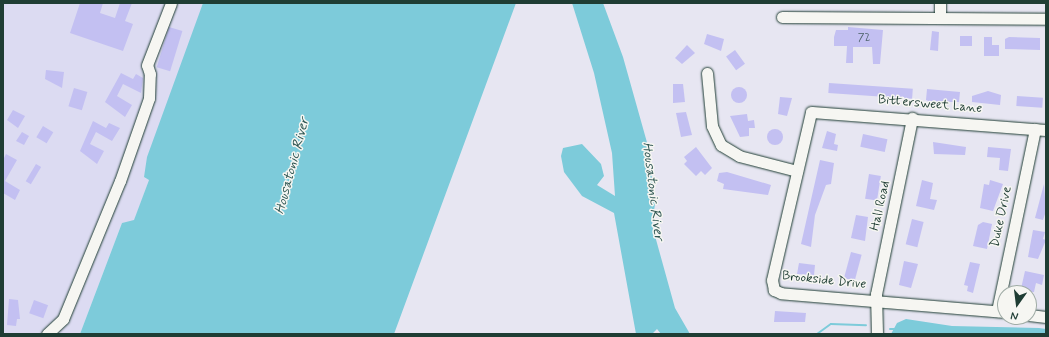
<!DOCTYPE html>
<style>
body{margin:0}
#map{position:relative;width:1049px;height:337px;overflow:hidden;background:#e7e6f2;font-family:Mynerve,sans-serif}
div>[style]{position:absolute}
.built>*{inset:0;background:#dcdbf2}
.water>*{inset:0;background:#7dcbda}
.stream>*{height:2px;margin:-1px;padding:0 1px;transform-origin:1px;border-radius:1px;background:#7dcbda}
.building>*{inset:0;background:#c3c0f2;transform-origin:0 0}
.round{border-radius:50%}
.roads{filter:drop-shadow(0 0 1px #1f3d34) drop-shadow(0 0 1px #1f3d34)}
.minor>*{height:11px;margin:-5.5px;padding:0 5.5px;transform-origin:5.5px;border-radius:5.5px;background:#f6f6f2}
span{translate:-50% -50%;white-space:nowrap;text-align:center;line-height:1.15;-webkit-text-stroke:3px #f6f6f2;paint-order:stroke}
.number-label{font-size:11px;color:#485e64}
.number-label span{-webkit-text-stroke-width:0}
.street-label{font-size:13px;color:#1f3d34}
.water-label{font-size:14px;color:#325955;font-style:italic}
.frame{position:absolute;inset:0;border:4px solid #1f3d34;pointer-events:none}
.north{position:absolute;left:997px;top:285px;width:40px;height:40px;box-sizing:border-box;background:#f6f6f2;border:1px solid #a0aca6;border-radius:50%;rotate:194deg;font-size:11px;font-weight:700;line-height:16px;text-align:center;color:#1f3d34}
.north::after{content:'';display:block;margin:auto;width:14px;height:18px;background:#1f3d34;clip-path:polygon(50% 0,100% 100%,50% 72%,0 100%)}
</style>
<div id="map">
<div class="built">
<i style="clip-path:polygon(3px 3px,203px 3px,144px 177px,149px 180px,134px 221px,122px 223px,80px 334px,3px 334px)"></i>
</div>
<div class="water">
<i style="clip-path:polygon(203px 3px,516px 3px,394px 334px,80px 334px,122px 223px,134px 220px,149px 180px,144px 177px,147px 157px)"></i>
<i style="clip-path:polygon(572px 3px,603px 3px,623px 57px,648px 146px,655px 204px,652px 225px,675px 308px,690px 334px,661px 334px,657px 329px,652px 334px,636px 334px,614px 213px,582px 196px,564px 172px,561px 156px,563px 148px,582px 144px,601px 164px,604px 176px,597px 185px,615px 196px,612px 153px,594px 73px)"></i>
<i style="clip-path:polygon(906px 319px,952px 326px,1039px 328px,1046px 329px,1046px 334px,891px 334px,897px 323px)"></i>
</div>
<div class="stream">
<i style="left:890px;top:329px;width:5px"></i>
<i style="left:817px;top:334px;width:17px;rotate:-36deg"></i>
<i style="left:831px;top:324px;width:35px;rotate:2deg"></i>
</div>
<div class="building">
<i style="clip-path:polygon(80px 3px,103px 3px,100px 13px,115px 18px,120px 3px,132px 3px,125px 21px,133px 24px,123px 51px,70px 33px)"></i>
<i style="left:169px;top:27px;width:14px;height:42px;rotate:17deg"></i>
<i style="clip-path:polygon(848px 27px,883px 30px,880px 64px,873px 64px,872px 47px,853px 47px,853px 63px,846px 63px,847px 46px,834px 46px,834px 37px,836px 30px,848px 30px)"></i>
<i style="clip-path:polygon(932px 31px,939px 32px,938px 51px,930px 50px)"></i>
<i style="clip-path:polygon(707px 34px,724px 39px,721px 51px,704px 44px)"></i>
<i style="left:960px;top:36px;width:12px;height:10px"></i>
<i style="clip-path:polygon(984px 37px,992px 37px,992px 45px,999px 45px,999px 56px,984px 56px)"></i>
<i style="clip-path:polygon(1009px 37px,1040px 38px,1040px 50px,1005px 49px,1005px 39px)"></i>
<i style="clip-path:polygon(687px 45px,695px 53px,682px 64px,675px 58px)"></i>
<i style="left:735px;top:50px;width:17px;height:11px;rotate:54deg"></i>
<i style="clip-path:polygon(46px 70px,64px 72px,62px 88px,45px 79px)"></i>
<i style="clip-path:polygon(121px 73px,133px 79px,136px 74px,143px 78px,141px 93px,123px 84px,117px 96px,132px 105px,125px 117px,105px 102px)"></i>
<i style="left:829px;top:83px;width:84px;height:10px;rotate:4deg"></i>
<i style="clip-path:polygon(673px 84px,683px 84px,685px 102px,673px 103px)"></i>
<i class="round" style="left:731px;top:87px;width:16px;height:16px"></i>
<i style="left:74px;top:88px;width:14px;height:19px;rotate:17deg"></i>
<i style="clip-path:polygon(927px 89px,960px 92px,959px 102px,931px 102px,926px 100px)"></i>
<i style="clip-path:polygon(988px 91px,1001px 95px,1000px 105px,972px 102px,972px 96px)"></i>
<i style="left:1017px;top:96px;width:26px;height:10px;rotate:4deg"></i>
<i style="clip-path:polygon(780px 97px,792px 98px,787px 116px,778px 114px)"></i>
<i style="clip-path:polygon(13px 110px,25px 116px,18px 128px,7px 120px)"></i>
<i style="clip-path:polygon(686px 112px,692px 135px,681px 137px,676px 113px)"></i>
<i style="clip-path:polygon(747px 114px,748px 121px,754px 120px,755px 128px,749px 128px,749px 136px,740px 137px,730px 116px)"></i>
<i style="clip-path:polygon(93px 121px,106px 128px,109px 123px,120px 128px,112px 141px,96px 132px,90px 144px,104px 151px,97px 164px,80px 151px)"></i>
<i style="left:43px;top:126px;width:12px;height:13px;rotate:31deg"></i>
<i class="round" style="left:767px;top:129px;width:16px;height:16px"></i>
<i style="clip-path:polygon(827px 131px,836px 134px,834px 144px,838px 145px,837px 151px,822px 148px)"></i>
<i style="clip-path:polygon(22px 132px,29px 136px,24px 145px,16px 141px)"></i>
<i style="left:863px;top:134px;width:25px;height:13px;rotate:12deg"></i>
<i style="clip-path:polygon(933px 142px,966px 147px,965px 155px,934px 154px)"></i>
<i style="clip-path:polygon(696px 147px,712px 168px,705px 175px,701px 171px,696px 176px,684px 164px,687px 161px,684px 157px)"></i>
<i style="clip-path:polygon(988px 147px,1011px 149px,1008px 171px,999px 170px,1000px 158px,987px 157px)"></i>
<i style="clip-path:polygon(6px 154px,17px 160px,5px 181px,20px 190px,15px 200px,3px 193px,3px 160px)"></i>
<i style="clip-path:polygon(820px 160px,834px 163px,831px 184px,826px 185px,815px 215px,811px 247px,801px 244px)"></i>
<i style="left:36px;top:164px;width:6px;height:20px;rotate:31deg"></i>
<i style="clip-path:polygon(727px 172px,771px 185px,768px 195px,723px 189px,724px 184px,717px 181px,719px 173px)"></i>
<i style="left:869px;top:174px;width:12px;height:25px;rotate:9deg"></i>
<i style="clip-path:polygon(922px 180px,933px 183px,930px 199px,937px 200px,934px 210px,916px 206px)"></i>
<i style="clip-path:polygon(990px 180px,1003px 184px,993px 211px,980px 208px,984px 184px,989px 185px)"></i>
<i style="clip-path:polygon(1044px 184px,1046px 211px,1043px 220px,1035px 218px)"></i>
<i style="clip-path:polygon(856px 215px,868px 217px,865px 241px,851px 238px)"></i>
<i style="left:912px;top:219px;width:12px;height:26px;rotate:14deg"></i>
<i style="clip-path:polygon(983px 222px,992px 224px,987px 249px,973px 246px,978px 225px)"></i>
<i style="clip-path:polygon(1033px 230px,1045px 232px,1043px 239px,1046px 240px,1038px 259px,1028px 257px)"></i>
<i style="left:851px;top:252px;width:11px;height:27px;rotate:15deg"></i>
<i style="clip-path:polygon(904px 261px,918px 264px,911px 288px,899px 285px)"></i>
<i style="clip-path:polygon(970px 262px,980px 264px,973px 293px,967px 291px,968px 286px,964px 285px)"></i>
<i style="clip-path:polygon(799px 263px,815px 265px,814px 275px,797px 274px)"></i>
<i style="clip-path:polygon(1025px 271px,1044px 275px,1042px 285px,1036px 283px,1034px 292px,1020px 293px)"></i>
<i style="clip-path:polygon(9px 299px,18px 300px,20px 319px,17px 319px,16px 326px,7px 325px)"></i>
<i style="left:34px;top:300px;width:15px;height:14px;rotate:20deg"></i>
<i style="clip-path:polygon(775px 311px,806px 313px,805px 322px,774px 322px)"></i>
</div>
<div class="roads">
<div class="minor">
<i style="left:782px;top:17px;width:264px;rotate:0.4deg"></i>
<i style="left:940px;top:17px;width:14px;rotate:-90deg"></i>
<i style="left:707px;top:73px;width:53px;rotate:84.6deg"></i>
<i style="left:712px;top:126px;width:21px;rotate:65deg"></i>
<i style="left:721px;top:145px;width:21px;rotate:31deg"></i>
<i style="left:739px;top:156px;width:60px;rotate:14.5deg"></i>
<i style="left:997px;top:311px;width:186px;rotate:-78.2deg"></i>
<i style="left:1005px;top:312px;width:225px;rotate:-175.2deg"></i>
<i style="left:781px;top:293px;width:8px;rotate:-157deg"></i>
<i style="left:774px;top:290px;width:10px;rotate:-101deg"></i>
<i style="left:772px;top:280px;width:172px;rotate:-76.9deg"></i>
<i style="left:811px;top:112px;width:236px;rotate:4.4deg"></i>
<i style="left:1029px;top:315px;width:17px;rotate:7deg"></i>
<i style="left:47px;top:334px;width:22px;rotate:-43deg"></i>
<i style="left:63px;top:319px;width:149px;rotate:-67.6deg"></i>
<i style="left:120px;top:181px;width:88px;rotate:-70.7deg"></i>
<i style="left:149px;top:98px;width:24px;rotate:-88deg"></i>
<i style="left:150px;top:74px;width:9px;rotate:-108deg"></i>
<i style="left:147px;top:65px;width:66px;rotate:-68.8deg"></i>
<i style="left:877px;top:334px;width:40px;rotate:-91.4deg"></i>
<i style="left:876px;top:294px;width:180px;rotate:-78.4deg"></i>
</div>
</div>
<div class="number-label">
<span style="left:864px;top:38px">72</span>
</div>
<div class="street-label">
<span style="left:930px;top:105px;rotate:5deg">Bittersweet Lane</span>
<span style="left:881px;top:206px;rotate:-77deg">Hall Road</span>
<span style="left:1002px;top:217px;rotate:-78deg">Duke Drive</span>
<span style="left:824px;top:281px;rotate:6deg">Brookside Drive</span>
</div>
<div class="water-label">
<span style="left:292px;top:166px;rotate:-75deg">Housatonic River</span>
<span style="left:653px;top:191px;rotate:83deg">Housatonic River</span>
</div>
<div class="frame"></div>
<div class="north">N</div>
</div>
